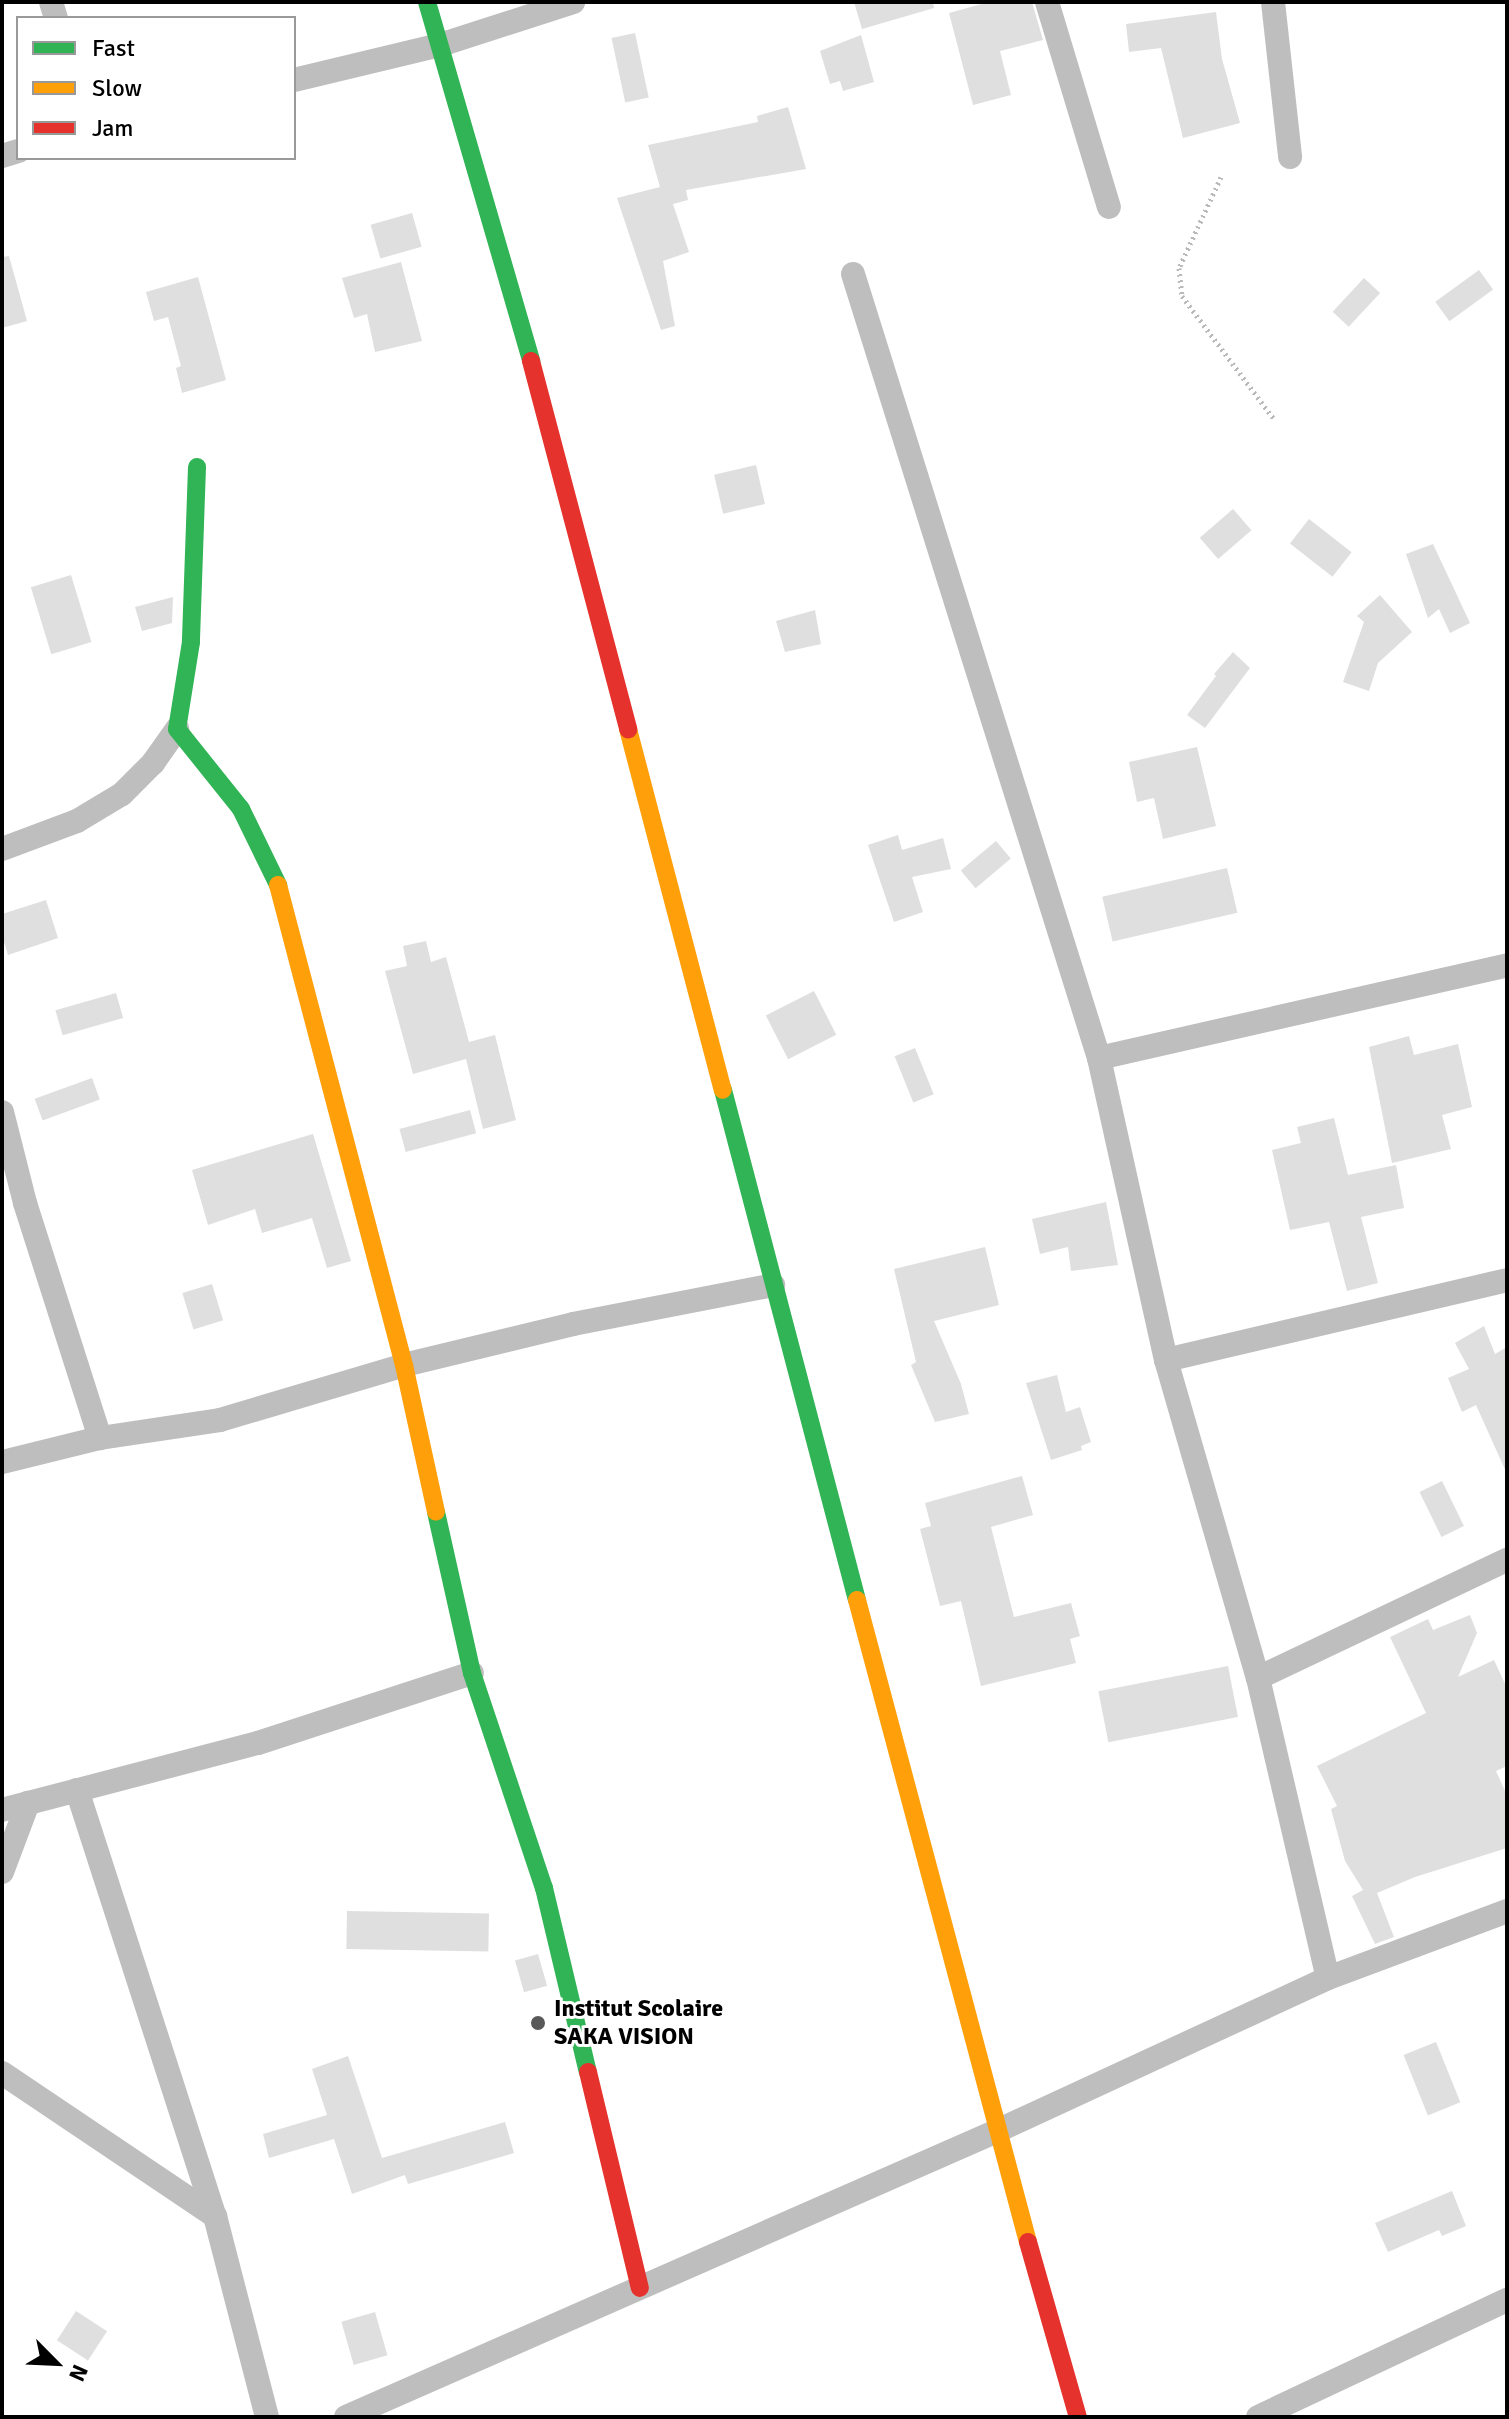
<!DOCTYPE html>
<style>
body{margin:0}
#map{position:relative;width:1509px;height:2419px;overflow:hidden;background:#fff;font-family:Signika,sans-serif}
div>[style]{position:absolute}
.building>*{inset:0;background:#dfdfdf;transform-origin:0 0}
.path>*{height:5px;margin-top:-2.5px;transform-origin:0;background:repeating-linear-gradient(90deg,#b9b9b9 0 2px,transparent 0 6px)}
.street>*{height:24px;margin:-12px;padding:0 12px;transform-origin:12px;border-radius:12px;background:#bebebe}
.fast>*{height:18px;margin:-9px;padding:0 9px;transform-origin:9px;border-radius:9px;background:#30b455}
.slow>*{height:18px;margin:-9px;padding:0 9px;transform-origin:9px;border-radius:9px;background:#ff9f0a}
.jam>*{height:18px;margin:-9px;padding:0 9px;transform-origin:9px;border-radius:9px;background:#e5322d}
.dots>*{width:22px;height:22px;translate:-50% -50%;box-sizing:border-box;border:4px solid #fff;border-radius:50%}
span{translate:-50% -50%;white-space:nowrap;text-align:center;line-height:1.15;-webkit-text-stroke:6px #fff;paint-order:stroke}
.poi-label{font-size:24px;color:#000;font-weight:700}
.left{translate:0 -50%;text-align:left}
.frame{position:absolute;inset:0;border:4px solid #000;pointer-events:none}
.legend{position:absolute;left:16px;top:16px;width:280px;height:144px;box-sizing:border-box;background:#fff;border:2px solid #999;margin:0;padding:10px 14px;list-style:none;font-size:24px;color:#000}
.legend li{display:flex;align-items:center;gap:16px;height:40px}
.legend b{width:40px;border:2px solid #999}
.north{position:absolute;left:16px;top:2323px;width:80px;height:80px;-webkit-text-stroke:6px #fff;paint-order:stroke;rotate:114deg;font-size:22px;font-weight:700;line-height:32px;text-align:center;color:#000}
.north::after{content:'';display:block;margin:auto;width:28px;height:36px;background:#000;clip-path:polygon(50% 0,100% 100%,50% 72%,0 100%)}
</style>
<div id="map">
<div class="building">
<i style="clip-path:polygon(854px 2px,933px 2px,934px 8px,862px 29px)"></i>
<i style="clip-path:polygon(989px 2px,1032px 2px,1043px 40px,1000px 51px,1011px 95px,973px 105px,949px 13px)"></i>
<i style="clip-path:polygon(1216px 12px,1222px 59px,1240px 123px,1183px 138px,1161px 48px,1129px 52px,1126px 24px)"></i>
<i style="left:635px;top:33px;width:66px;height:24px;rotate:78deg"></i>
<i style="clip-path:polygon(861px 35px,874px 82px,843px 91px,840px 81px,830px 84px,820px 51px)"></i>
<i style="clip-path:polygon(788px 107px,806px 169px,686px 190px,688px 200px,673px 204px,689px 252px,663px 261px,675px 326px,661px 330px,617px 198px,660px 187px,648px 145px,758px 122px,757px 116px)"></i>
<i style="left:412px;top:213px;width:35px;height:43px;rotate:74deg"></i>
<i style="clip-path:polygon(9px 256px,27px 321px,2px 328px,2px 257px)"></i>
<i style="clip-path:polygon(401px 262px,422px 341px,375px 352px,367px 314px,354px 318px,342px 278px)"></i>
<i style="left:1479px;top:270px;width:24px;height:54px;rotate:54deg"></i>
<i style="clip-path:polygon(198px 277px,226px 380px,182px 393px,176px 368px,181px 366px,168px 317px,154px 321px,146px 292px)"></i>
<i style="left:1364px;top:278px;width:22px;height:46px;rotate:43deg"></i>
<i style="left:756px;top:465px;width:40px;height:43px;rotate:77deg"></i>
<i style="left:1233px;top:509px;width:28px;height:44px;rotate:49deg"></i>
<i style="left:1309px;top:519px;width:54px;height:31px;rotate:38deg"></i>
<i style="clip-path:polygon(1433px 544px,1470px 623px,1450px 633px,1439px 609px,1428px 618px,1406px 554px)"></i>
<i style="left:71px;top:575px;width:70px;height:42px;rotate:73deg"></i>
<i style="clip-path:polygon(1380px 595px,1412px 632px,1378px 663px,1369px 691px,1343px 682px,1364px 622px,1357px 616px)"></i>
<i style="clip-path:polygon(173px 597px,172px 623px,142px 631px,135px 607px)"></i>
<i style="clip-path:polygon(815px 610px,821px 644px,785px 652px,776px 621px)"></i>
<i style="clip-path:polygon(1233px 652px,1250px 668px,1205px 728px,1187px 715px,1216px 676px,1214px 674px)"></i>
<i style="clip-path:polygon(1197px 747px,1216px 826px,1163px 839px,1154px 798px,1137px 802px,1129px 762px)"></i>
<i style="clip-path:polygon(898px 835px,902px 850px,943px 838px,951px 869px,912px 877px,923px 912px,894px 922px,868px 845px)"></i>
<i style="left:996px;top:841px;width:23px;height:46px;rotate:50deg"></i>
<i style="left:1227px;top:868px;width:46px;height:128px;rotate:77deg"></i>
<i style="clip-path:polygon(46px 900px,58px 938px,8px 955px,2px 935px,2px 914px)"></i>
<i style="clip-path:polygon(426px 941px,431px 962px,446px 957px,469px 1042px,495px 1035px,516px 1120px,483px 1129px,466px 1059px,413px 1074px,385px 971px,407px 966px,403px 946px)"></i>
<i style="left:814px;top:991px;width:49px;height:54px;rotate:63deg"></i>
<i style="left:116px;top:993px;width:26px;height:63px;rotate:74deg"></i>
<i style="clip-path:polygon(1409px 1036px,1414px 1055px,1458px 1044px,1472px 1107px,1442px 1115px,1451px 1149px,1392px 1163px,1369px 1047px)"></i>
<i style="left:915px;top:1048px;width:50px;height:22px;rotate:68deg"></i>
<i style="left:92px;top:1078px;width:23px;height:61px;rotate:70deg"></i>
<i style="left:470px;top:1110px;width:24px;height:73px;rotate:75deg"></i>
<i style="clip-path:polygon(1334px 1118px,1348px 1175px,1396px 1165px,1404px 1208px,1361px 1217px,1378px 1283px,1347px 1291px,1329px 1222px,1290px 1230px,1272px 1150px,1301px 1143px,1297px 1127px)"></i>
<i style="clip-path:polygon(313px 1134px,351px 1261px,327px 1268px,312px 1218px,262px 1233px,255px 1209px,208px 1225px,192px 1170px)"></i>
<i style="clip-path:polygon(1106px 1202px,1118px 1265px,1071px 1271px,1068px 1247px,1040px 1254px,1032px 1219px)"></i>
<i style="clip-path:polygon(985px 1247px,999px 1305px,934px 1321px,961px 1384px,969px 1414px,935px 1422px,911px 1365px,916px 1362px,894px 1269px)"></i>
<i style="left:212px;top:1284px;width:38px;height:31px;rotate:73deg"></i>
<i style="clip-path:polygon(1484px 1326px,1495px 1354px,1507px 1347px,1507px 1474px,1476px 1405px,1462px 1412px,1448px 1378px,1469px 1369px,1455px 1343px)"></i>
<i style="clip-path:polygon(1057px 1375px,1066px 1412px,1080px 1407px,1091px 1442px,1081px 1446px,1082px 1450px,1051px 1460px,1026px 1383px)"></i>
<i style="clip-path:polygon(1022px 1476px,1033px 1515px,991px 1527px,1014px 1617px,1071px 1603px,1080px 1636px,1070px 1639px,1076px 1663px,981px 1686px,961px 1601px,940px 1606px,920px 1529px,931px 1526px,925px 1503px)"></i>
<i style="left:1442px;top:1481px;width:50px;height:25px;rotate:64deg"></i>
<i style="clip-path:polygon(1470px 1615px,1477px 1633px,1458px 1677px,1494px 1660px,1507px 1688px,1507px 1766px,1496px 1771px,1507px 1795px,1507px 1848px,1415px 1877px,1377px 1893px,1394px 1937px,1375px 1944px,1352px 1896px,1363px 1890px,1345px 1861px,1331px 1809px,1337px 1806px,1317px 1766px,1426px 1713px,1390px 1637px,1428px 1619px,1433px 1630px)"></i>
<i style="left:1228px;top:1666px;width:52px;height:132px;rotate:79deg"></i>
<i style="left:347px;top:1911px;width:142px;height:38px;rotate:1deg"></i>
<i style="left:538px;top:1954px;width:33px;height:24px;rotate:74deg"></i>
<i style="left:1436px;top:2042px;width:65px;height:35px;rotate:68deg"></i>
<i style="clip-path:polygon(348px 2056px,382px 2158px,505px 2122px,514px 2153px,408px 2184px,405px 2175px,352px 2194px,334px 2139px,269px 2158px,263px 2134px,327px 2115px,312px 2069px)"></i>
<i style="clip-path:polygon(1452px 2191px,1466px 2226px,1442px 2236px,1439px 2230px,1388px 2252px,1375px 2223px)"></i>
<i style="left:76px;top:2311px;width:37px;height:35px;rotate:33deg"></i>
<i style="left:375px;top:2312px;width:45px;height:35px;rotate:74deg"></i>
</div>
<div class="path">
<i style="left:1221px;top:177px;width:100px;rotate:114.8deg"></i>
<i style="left:1179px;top:268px;width:28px;rotate:84deg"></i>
<i style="left:1182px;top:296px;width:154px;rotate:53.2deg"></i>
</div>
<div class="street">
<i style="left:51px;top:2px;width:17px;rotate:73deg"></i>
<i style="left:1047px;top:2px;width:214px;rotate:73.2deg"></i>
<i style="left:1273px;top:2px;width:156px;rotate:83.7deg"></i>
<i style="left:294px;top:80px;width:150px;rotate:-13.5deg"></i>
<i style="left:440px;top:45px;width:140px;rotate:-17.9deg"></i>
<i style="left:2px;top:156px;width:17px;rotate:-17deg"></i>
<i style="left:853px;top:274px;width:822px;rotate:72.58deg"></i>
<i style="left:1099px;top:1058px;width:309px;rotate:77.5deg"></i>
<i style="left:1166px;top:1360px;width:331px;rotate:73.9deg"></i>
<i style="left:1258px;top:1678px;width:308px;rotate:76.9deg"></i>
<i style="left:2px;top:849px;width:80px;rotate:-20.5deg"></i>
<i style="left:77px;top:821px;width:52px;rotate:-31deg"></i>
<i style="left:122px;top:794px;width:44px;rotate:-45deg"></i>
<i style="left:153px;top:763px;width:42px;rotate:-54.8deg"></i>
<i style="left:1099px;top:1058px;width:418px;rotate:-12.8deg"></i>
<i style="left:2px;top:1112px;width:94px;rotate:75.8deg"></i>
<i style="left:25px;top:1203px;width:247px;rotate:72.3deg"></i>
<i style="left:1166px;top:1360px;width:350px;rotate:-13.2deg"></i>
<i style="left:2px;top:1462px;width:101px;rotate:-13.8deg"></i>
<i style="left:100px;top:1438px;width:121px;rotate:-8.5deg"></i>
<i style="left:220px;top:1420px;width:192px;rotate:-16.6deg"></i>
<i style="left:404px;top:1365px;width:174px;rotate:-13.6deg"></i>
<i style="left:573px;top:1324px;width:204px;rotate:-11deg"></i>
<i style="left:1258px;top:1678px;width:276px;rotate:-25.4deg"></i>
<i style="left:77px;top:1790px;width:448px;rotate:72.1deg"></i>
<i style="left:215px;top:2216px;width:208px;rotate:75.5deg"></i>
<i style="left:2px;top:1810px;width:265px;rotate:-14.7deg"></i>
<i style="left:258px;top:1743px;width:225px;rotate:-18.1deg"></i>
<i style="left:2px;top:1872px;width:74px;rotate:-69.4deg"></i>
<i style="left:2px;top:2073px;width:257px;rotate:33.9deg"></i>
<i style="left:346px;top:2417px;width:711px;rotate:-23.72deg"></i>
<i style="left:997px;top:2131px;width:365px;rotate:-24.8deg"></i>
<i style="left:1328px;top:1978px;width:191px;rotate:-20.5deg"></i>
<i style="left:1258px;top:2417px;width:275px;rotate:-25.2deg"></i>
</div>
<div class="fast">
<i style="left:427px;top:2px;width:374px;rotate:73.8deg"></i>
<i style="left:197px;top:467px;width:175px;rotate:92deg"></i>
<i style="left:191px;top:642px;width:88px;rotate:99.1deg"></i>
<i style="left:177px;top:729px;width:102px;rotate:51.3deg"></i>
<i style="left:241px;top:809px;width:85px;rotate:64deg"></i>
<i style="left:723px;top:1090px;width:527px;rotate:75.28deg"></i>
<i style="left:436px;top:1512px;width:165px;rotate:77.4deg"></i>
<i style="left:472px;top:1673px;width:227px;rotate:71.5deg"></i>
<i style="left:544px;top:1888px;width:189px;rotate:76.6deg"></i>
</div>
<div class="slow">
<i style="left:628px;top:729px;width:373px;rotate:75.3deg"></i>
<i style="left:278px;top:885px;width:496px;rotate:75.3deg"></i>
<i style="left:404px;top:1365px;width:150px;rotate:77.7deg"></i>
<i style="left:857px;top:1600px;width:664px;rotate:75.09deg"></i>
</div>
<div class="jam">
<i style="left:531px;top:361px;width:381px;rotate:75.2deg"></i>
<i style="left:588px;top:2072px;width:222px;rotate:76.5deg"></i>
<i style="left:1028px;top:2242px;width:182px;rotate:74.1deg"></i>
</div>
<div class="dots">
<i style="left:538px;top:2023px;background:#595959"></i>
</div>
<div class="poi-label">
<span class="left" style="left:554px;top:2023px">Institut Scolaire<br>SAKA VISION</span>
</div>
<div class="frame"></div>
<ul class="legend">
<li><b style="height:10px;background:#30b455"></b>Fast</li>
<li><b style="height:10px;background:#ff9f0a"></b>Slow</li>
<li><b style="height:10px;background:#e5322d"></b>Jam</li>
</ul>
<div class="north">N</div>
</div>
